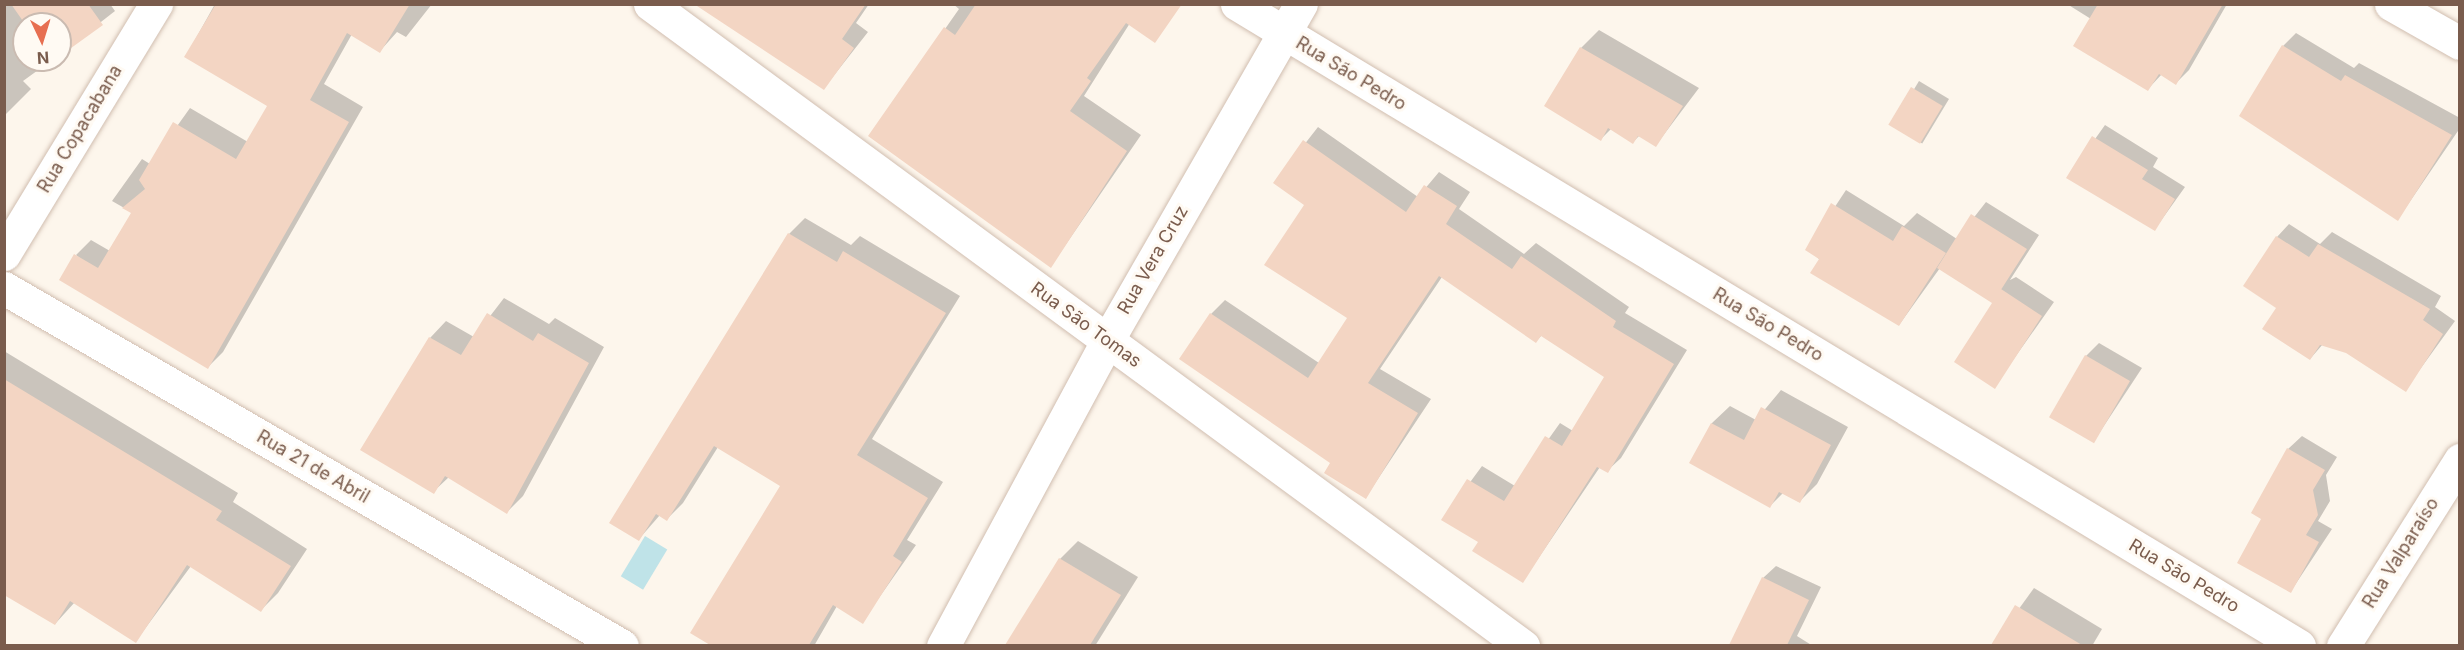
<!DOCTYPE html>
<meta charset="utf-8">
<style>
body{margin:0}
#map{position:relative;width:2464px;height:650px;overflow:hidden;background:#fdf6ec;font-family:Inter,sans-serif}
div>[style]{position:absolute}
.water>*{inset:0;background:#bfe3e8;transform-origin:0 0}
.shadow>*{inset:0;background:#0003;transform-origin:0 0}
.building>*{inset:0;background:#f3d5c3;transform-origin:0 0}
.roads{filter:drop-shadow(0 0 2px #d1beb0) drop-shadow(0 0 2px #d1beb0)}
.street>*{height:33px;margin:-16.5px;padding:0 16.5px;transform-origin:16.5px;border-radius:16.5px;background:#fff}
span{translate:-50% -50%;white-space:nowrap;text-align:center;line-height:1.15;-webkit-text-stroke:6px #fffaf3;paint-order:stroke}
.street-label{font-size:18px;color:#7a5c4d}
.frame{position:absolute;inset:0;border:6px solid #7a5c4d;pointer-events:none}
.north{position:absolute;left:12px;top:12px;width:60px;height:60px;box-sizing:border-box;background:#fffaf3;border:2px solid #cabbb1;border-radius:50%;rotate:176deg;font-size:16px;font-weight:700;line-height:24px;text-align:center;color:#7a5c4d}
.north::after{content:'';display:block;margin:auto;width:21px;height:27px;background:#e76f51;clip-path:polygon(50% 0,100% 100%,50% 72%,0 100%)}
</style>
<div id="map">
<div class="water">
<i style="left:645px;top:536px;width:26px;height:47px;rotate:31deg"></i>
</div>
<div class="shadow">
<i style="clip-path:polygon(4px 4px,110px 4px,115px 11px,60px 54px,60px 24px,24px 24px,24px 60px,52px 60px,23px 81px,31px 89px,4px 116px)"></i>
<i style="clip-path:polygon(215px 4px,432px 4px,406px 37px,397px 32px,380px 51px,352px 34px,324px 84px,363px 107px,223px 352px,208px 367px,76px 255px,91px 240px,110px 251px,133px 213px,112px 201px,142px 159px,150px 164px,190px 108px,248px 142px,269px 105px,186px 56px)"></i>
<i style="clip-path:polygon(714px 4px,869px 4px,856px 23px,868px 32px,824px 88px)"></i>
<i style="clip-path:polygon(953px 4px,1142px 4px,1084px 96px,1141px 135px,1051px 266px,870px 136px,959px 9px)"></i>
<i style="clip-path:polygon(2067px 4px,2227px 4px,2189px 70px,2176px 83px,2162px 74px,2148px 89px,2091px 19px)"></i>
<i style="clip-path:polygon(1599px 30px,1699px 88px,1656px 145px,1640px 135px,1633px 142px,1612px 128px,1601px 139px,1581px 48px)"></i>
<i style="clip-path:polygon(2296px 33px,2354px 68px,2359px 63px,2460px 118px,2460px 128px,2398px 219px,2283px 46px)"></i>
<i style="left:1919px;top:81px;width:35px;height:52px;rotate:31deg"></i>
<i style="clip-path:polygon(2105px 125px,2158px 158px,2153px 167px,2185px 187px,2155px 229px,2068px 177px)"></i>
<i style="clip-path:polygon(1318px 127px,1418px 197px,1439px 172px,1470px 192px,1459px 209px,1524px 254px,1536px 243px,1629px 307px,1625px 313px,1687px 350px,1621px 458px,1607px 471px,1600px 467px,1523px 581px,1480px 542px,1443px 519px,1482px 466px,1515px 486px,1560px 423px,1573px 431px,1606px 377px,1542px 335px,1536px 341px,1442px 277px,1380px 369px,1431px 399px,1366px 497px,1211px 314px,1225px 300px,1319px 363px,1349px 317px,1306px 205px,1275px 182px)"></i>
<i style="clip-path:polygon(1846px 190px,1904px 226px,1917px 213px,1957px 239px,1986px 202px,2039px 235px,2010px 280px,2016px 277px,2054px 302px,1994px 387px,1994px 303px,1940px 268px,1899px 325px,1807px 249px)"></i>
<i style="clip-path:polygon(805px 218px,851px 245px,860px 236px,960px 296px,872px 439px,943px 482px,907px 540px,916px 545px,862px 622px,837px 606px,814px 646px,713px 646px,692px 633px,782px 486px,718px 447px,683px 503px,667px 519px,660px 515px,639px 539px,789px 234px)"></i>
<i style="clip-path:polygon(2289px 224px,2320px 244px,2332px 232px,2441px 296px,2435px 307px,2455px 321px,2405px 390px,2347px 352px,2323px 344px,2310px 359px,2278px 308px,2277px 237px)"></i>
<i style="clip-path:polygon(504px 298px,549px 324px,555px 318px,604px 347px,523px 496px,507px 512px,449px 477px,433px 492px,430px 338px,446px 321px,474px 337px)"></i>
<i style="clip-path:polygon(2099px 343px,2142px 368px,2094px 441px,2086px 356px)"></i>
<i style="clip-path:polygon(4px 351px,238px 493px,233px 502px,307px 549px,278px 593px,261px 610px,191px 566px,136px 641px,75px 602px,55px 624px,4px 594px)"></i>
<i style="clip-path:polygon(1781px 390px,1848px 427px,1817px 484px,1799px 502px,1783px 493px,1770px 506px,1691px 463px,1712px 423px,1730px 406px,1756px 420px)"></i>
<i style="clip-path:polygon(2302px 436px,2337px 457px,2326px 475px,2330px 501px,2318px 521px,2332px 529px,2291px 591px,2288px 449px)"></i>
<i style="clip-path:polygon(1078px 541px,1138px 577px,1095px 646px,1007px 646px,1060px 559px)"></i>
<i style="clip-path:polygon(1776px 566px,1821px 587px,1797px 636px,1813px 646px,1730px 646px,1763px 578px)"></i>
<i style="clip-path:polygon(2034px 588px,2102px 629px,2092px 646px,1992px 646px)"></i>
</div>
<div class="building">
<i style="clip-path:polygon(11px 4px,88px 4px,103px 25px,60px 56px,60px 24px,25px 24px)"></i>
<i style="clip-path:polygon(216px 4px,410px 4px,380px 53px,347px 33px,310px 100px,349px 122px,208px 369px,59px 280px,74px 254px,98px 268px,131px 213px,122px 208px,145px 189px,139px 180px,173px 122px,236px 159px,267px 106px,184px 57px)"></i>
<i style="clip-path:polygon(694px 4px,866px 4px,842px 39px,854px 48px,824px 90px)"></i>
<i style="clip-path:polygon(976px 4px,1182px 4px,1155px 43px,1126px 23px,1087px 78px,1091px 81px,1070px 111px,1127px 151px,1051px 268px,868px 136px,944px 27px,955px 35px)"></i>
<i style="clip-path:polygon(2098px 4px,2223px 4px,2176px 85px,2159px 74px,2148px 91px,2073px 46px)"></i>
<i style="clip-path:polygon(2282px 45px,2341px 81px,2345px 75px,2452px 135px,2398px 221px,2239px 116px)"></i>
<i style="clip-path:polygon(1580px 47px,1683px 106px,1656px 147px,1638px 136px,1633px 144px,1608px 128px,1601px 141px,1544px 106px)"></i>
<i style="left:1911px;top:87px;width:37px;height:44px;rotate:31deg"></i>
<i style="clip-path:polygon(2092px 136px,2148px 170px,2142px 179px,2175px 199px,2155px 231px,2066px 178px)"></i>
<i style="clip-path:polygon(1303px 140px,1406px 212px,1424px 185px,1457px 206px,1446px 224px,1512px 269px,1521px 256px,1616px 321px,1613px 327px,1674px 364px,1608px 473px,1597px 467px,1523px 583px,1472px 551px,1478px 542px,1441px 520px,1467px 479px,1504px 501px,1545px 436px,1562px 446px,1604px 377px,1541px 336px,1536px 343px,1439px 276px,1368px 383px,1418px 413px,1366px 499px,1324px 473px,1330px 463px,1179px 359px,1210px 313px,1308px 378px,1347px 318px,1264px 265px,1304px 205px,1273px 183px)"></i>
<i style="clip-path:polygon(1831px 203px,1893px 241px,1902px 226px,1946px 253px,1899px 326px,1810px 273px,1819px 259px,1805px 250px)"></i>
<i style="clip-path:polygon(1971px 214px,2027px 249px,1997px 296px,2001px 289px,2042px 316px,1995px 389px,1954px 362px,1992px 303px,1937px 268px)"></i>
<i style="clip-path:polygon(788px 233px,837px 262px,843px 251px,946px 313px,857px 455px,928px 498px,893px 556px,902px 562px,863px 624px,833px 605px,809px 645px,710px 645px,690px 633px,780px 486px,714px 446px,667px 521px,656px 514px,639px 541px,609px 523px)"></i>
<i style="clip-path:polygon(2276px 236px,2309px 257px,2318px 244px,2430px 309px,2423px 320px,2443px 334px,2406px 392px,2346px 353px,2320px 345px,2310px 360px,2262px 329px,2276px 308px,2243px 286px)"></i>
<i style="clip-path:polygon(487px 313px,533px 341px,538px 333px,589px 363px,507px 514px,445px 476px,434px 494px,360px 450px,429px 337px,461px 355px)"></i>
<i style="left:2085px;top:355px;width:52px;height:72px;rotate:30deg"></i>
<i style="clip-path:polygon(4px 379px,222px 511px,216px 520px,291px 566px,261px 612px,187px 565px,136px 643px,70px 601px,55px 625px,4px 595px)"></i>
<i style="clip-path:polygon(1761px 407px,1831px 445px,1800px 503px,1779px 492px,1770px 508px,1689px 463px,1711px 423px,1744px 440px)"></i>
<i style="clip-path:polygon(2287px 448px,2325px 470px,2313px 490px,2318px 515px,2306px 535px,2319px 542px,2291px 593px,2237px 563px,2261px 519px,2251px 513px)"></i>
<i style="clip-path:polygon(1059px 558px,1121px 595px,1090px 645px,1005px 645px)"></i>
<i style="clip-path:polygon(1762px 577px,1809px 600px,1787px 645px,1729px 645px)"></i>
<i style="clip-path:polygon(2015px 605px,2082px 645px,1991px 645px)"></i>
</div>
<div class="roads">
<div class="street">
<i style="left:650px;top:4px;width:1084px;rotate:36.33deg"></i>
<i style="left:1237px;top:4px;width:1241px;rotate:31.15deg"></i>
<i style="left:2391px;top:4px;width:79px;rotate:29.5deg"></i>
<i style="left:4px;top:254px;width:293px;rotate:-58.7deg"></i>
<i style="left:4px;top:288px;width:714px;rotate:30.08deg"></i>
<i style="left:943px;top:646px;width:346px;rotate:-61.7deg"></i>
<i style="left:1107px;top:341px;width:389px;rotate:-60.1deg"></i>
<i style="left:2343px;top:646px;width:220px;rotate:-57.8deg"></i>
</div>
</div>
<div class="street-label">
<span style="left:1351px;top:74px;rotate:31deg">Rua São Pedro</span>
<span style="left:80px;top:129px;rotate:-59deg">Rua Copacabana</span>
<span style="left:1153px;top:260px;rotate:-60deg">Rua Vera Cruz</span>
<span style="left:1086px;top:325px;rotate:36deg">Rua São Tomas</span>
<span style="left:1768px;top:325px;rotate:31deg">Rua São Pedro</span>
<span style="left:313px;top:467px;rotate:30deg">Rua 21 de Abril</span>
<span style="left:2401px;top:553px;rotate:-58deg">Rua Valparaíso</span>
<span style="left:2184px;top:576px;rotate:31deg">Rua São Pedro</span>
</div>
<div class="frame"></div>
<div class="north">N</div>
</div>
